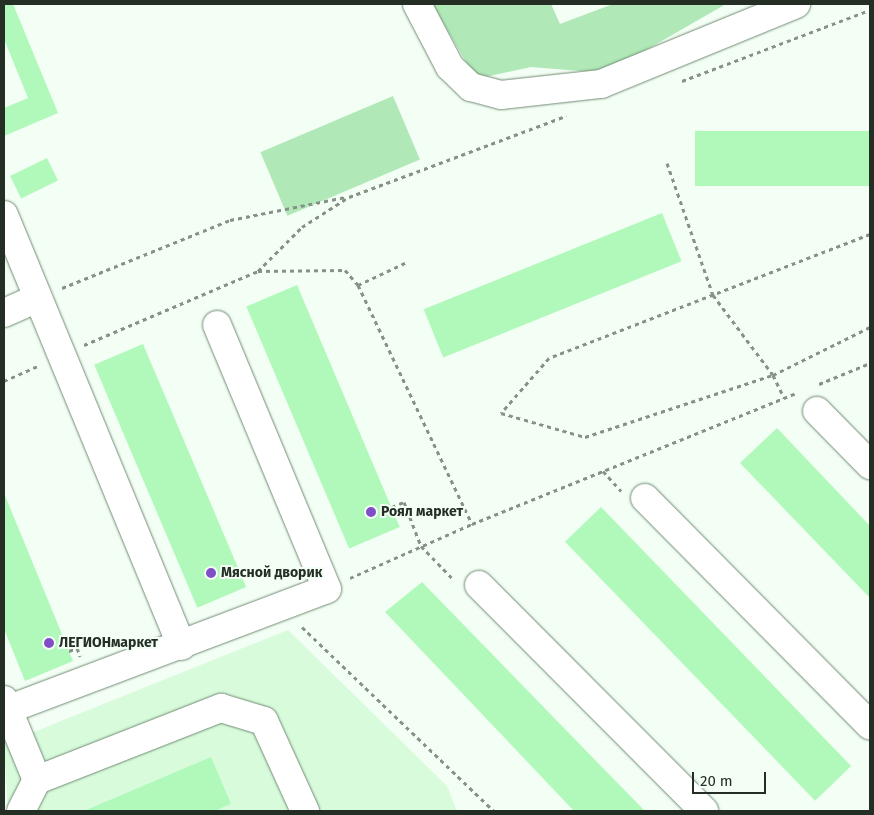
<!DOCTYPE html>
<meta charset="utf-8">
<style>
body{margin:0}
#map{position:relative;width:874px;height:815px;overflow:hidden;background:#f3fef4;font-family:"Fira Sans",sans-serif}
div>[style]{position:absolute}
.built>*{inset:0;background:#d8fbdb}
.green>*{inset:0;background:#b0e8b7;transform-origin:0 0}
.building>*{inset:0;background:#b0f9ba;transform-origin:0 0}
.path>*{height:3px;margin-top:-1.5px;transform-origin:0;background:repeating-linear-gradient(90deg,#869187 0 4px,transparent 0 8px)}
.roads{filter:drop-shadow(0 0 1px #718b74) drop-shadow(0 0 1px #718b74)}
.minor>*{height:28px;margin:-14px;padding:0 14px;transform-origin:14px;border-radius:14px;background:#fff}
.dots>*{width:14px;height:14px;translate:-50% -50%;box-sizing:border-box;border:2px solid #f3fef4;border-radius:50%}
span{translate:-50% -50%;white-space:nowrap;text-align:center;line-height:1.15;-webkit-text-stroke:4px #f3fef4;paint-order:stroke}
.poi-label{font-size:14px;color:#242e25;font-weight:700}
.left{translate:0 -50%;text-align:left}
.frame{position:absolute;inset:0;border:5px solid #242e25;pointer-events:none}
.scale{position:absolute;left:692px;top:772px;width:74px;height:22px;box-sizing:border-box;border:2px solid #242e25;border-top:0;padding-left:6px;font-size:15px;line-height:18px;white-space:nowrap;color:#242e25;-webkit-text-stroke:4px #f3fef4;paint-order:stroke}
</style>
<div id="map">
<div class="built">
<i style="clip-path:polygon(288px 630px,447px 786px,457px 811px,8px 811px,4px 744px)"></i>
</div>
<div class="green">
<i style="clip-path:polygon(432px 4px,551px 4px,560px 24px,613px 4px,726px 4px,606px 73px,531px 67px,476px 79px)"></i>
<i style="left:393px;top:96px;width:69px;height:144px;rotate:67deg"></i>
</div>
<div class="building">
<i style="clip-path:polygon(4px 4px,13px 4px,58px 113px,4px 136px,4px 108px,28px 98px,4px 39px)"></i>
<i style="left:870px;top:131px;width:55px;height:175px;rotate:90deg"></i>
<i style="left:47px;top:158px;width:25px;height:41px;rotate:64deg"></i>
<i style="left:662px;top:213px;width:52px;height:257px;rotate:68deg"></i>
<i style="left:297px;top:285px;width:263px;height:55px;rotate:67deg"></i>
<i style="left:143px;top:344px;width:264px;height:53px;rotate:67deg"></i>
<i style="clip-path:polygon(777px 428px,870px 526px,870px 598px,740px 463px)"></i>
<i style="clip-path:polygon(4px 493px,73px 661px,25px 681px,4px 629px)"></i>
<i style="left:601px;top:507px;width:360px;height:50px;rotate:46deg"></i>
<i style="clip-path:polygon(422px 582px,597px 762px,645px 811px,574px 811px,385px 612px)"></i>
<i style="clip-path:polygon(211px 757px,231px 804px,214px 811px,84px 811px)"></i>
</div>
<div class="path">
<i style="left:682px;top:81px;width:201px;rotate:-20.7deg"></i>
<i style="left:667px;top:163px;width:140px;rotate:70.8deg"></i>
<i style="left:713px;top:295px;width:100px;rotate:53.1deg"></i>
<i style="left:773px;top:375px;width:25px;rotate:64deg"></i>
<i style="left:870px;top:234px;width:344px;rotate:158.9deg"></i>
<i style="left:549px;top:358px;width:73px;rotate:131.1deg"></i>
<i style="left:501px;top:413px;width:87px;rotate:15.9deg"></i>
<i style="left:585px;top:437px;width:198px;rotate:-18.3deg"></i>
<i style="left:773px;top:375px;width:108px;rotate:-26.3deg"></i>
<i style="left:258px;top:271px;width:87px;rotate:-0.7deg"></i>
<i style="left:345px;top:270px;width:20px;rotate:49deg"></i>
<i style="left:358px;top:285px;width:265px;rotate:64.5deg"></i>
<i style="left:472px;top:524px;width:350px;rotate:-22deg"></i>
<i style="left:358px;top:285px;width:52px;rotate:-25.1deg"></i>
<i style="left:62px;top:288px;width:181px;rotate:-22deg"></i>
<i style="left:230px;top:220px;width:118px;rotate:-11.2deg"></i>
<i style="left:84px;top:345px;width:189px;rotate:-23deg"></i>
<i style="left:258px;top:271px;width:62px;rotate:-45deg"></i>
<i style="left:302px;top:227px;width:56px;rotate:-32.6deg"></i>
<i style="left:349px;top:197px;width:232px;rotate:-20.5deg"></i>
<i style="left:4px;top:381px;width:36px;rotate:-24deg"></i>
<i style="left:819px;top:384px;width:55px;rotate:-22.4deg"></i>
<i style="left:603px;top:471px;width:27px;rotate:48deg"></i>
<i style="left:392px;top:507px;width:13px;rotate:-23deg"></i>
<i style="left:404px;top:502px;width:47px;rotate:68.9deg"></i>
<i style="left:421px;top:546px;width:46px;rotate:45.9deg"></i>
<i style="left:350px;top:578px;width:133px;rotate:-23.9deg"></i>
<i style="left:302px;top:627px;width:266px;rotate:43.8deg"></i>
<i style="left:69px;top:651px;width:9px;rotate:-21deg"></i>
<i style="left:77px;top:648px;width:9px;rotate:69deg"></i>
</div>
<div class="roads">
<div class="minor">
<i style="left:417px;top:4px;width:71px;rotate:62.4deg"></i>
<i style="left:450px;top:67px;width:29px;rotate:44deg"></i>
<i style="left:471px;top:87px;width:31px;rotate:15deg"></i>
<i style="left:501px;top:95px;width:101px;rotate:-6.3deg"></i>
<i style="left:601px;top:84px;width:211px;rotate:-22.3deg"></i>
<i style="left:4px;top:215px;width:466px;rotate:67.6deg"></i>
<i style="left:4px;top:313px;width:37px;rotate:-24deg"></i>
<i style="left:817px;top:411px;width:76px;rotate:45.5deg"></i>
<i style="left:645px;top:498px;width:320px;rotate:45.3deg"></i>
<i style="left:479px;top:585px;width:319px;rotate:45.1deg"></i>
<i style="left:4px;top:700px;width:87px;rotate:67.6deg"></i>
<i style="left:4px;top:711px;width:345px;rotate:-20.7deg"></i>
<i style="left:327px;top:589px;width:286px;rotate:-112.6deg"></i>
<i style="left:21px;top:811px;width:35px;rotate:-63deg"></i>
<i style="left:37px;top:780px;width:198px;rotate:-21.4deg"></i>
<i style="left:221px;top:708px;width:45px;rotate:16.8deg"></i>
<i style="left:264px;top:721px;width:99px;rotate:65.5deg"></i>
</div>
</div>
<div class="dots">
<i style="left:371px;top:512px;background:#804fc7"></i>
<i style="left:211px;top:573px;background:#804fc7"></i>
<i style="left:49px;top:643px;background:#804fc7"></i>
</div>
<div class="poi-label">
<span class="left" style="left:381px;top:512px">Роял маркет</span>
<span class="left" style="left:221px;top:573px">Мясной дворик</span>
<span class="left" style="left:59px;top:643px">ЛЕГИОНмаркет</span>
</div>
<div class="frame"></div>
<div class="scale">20 m</div>
</div>
